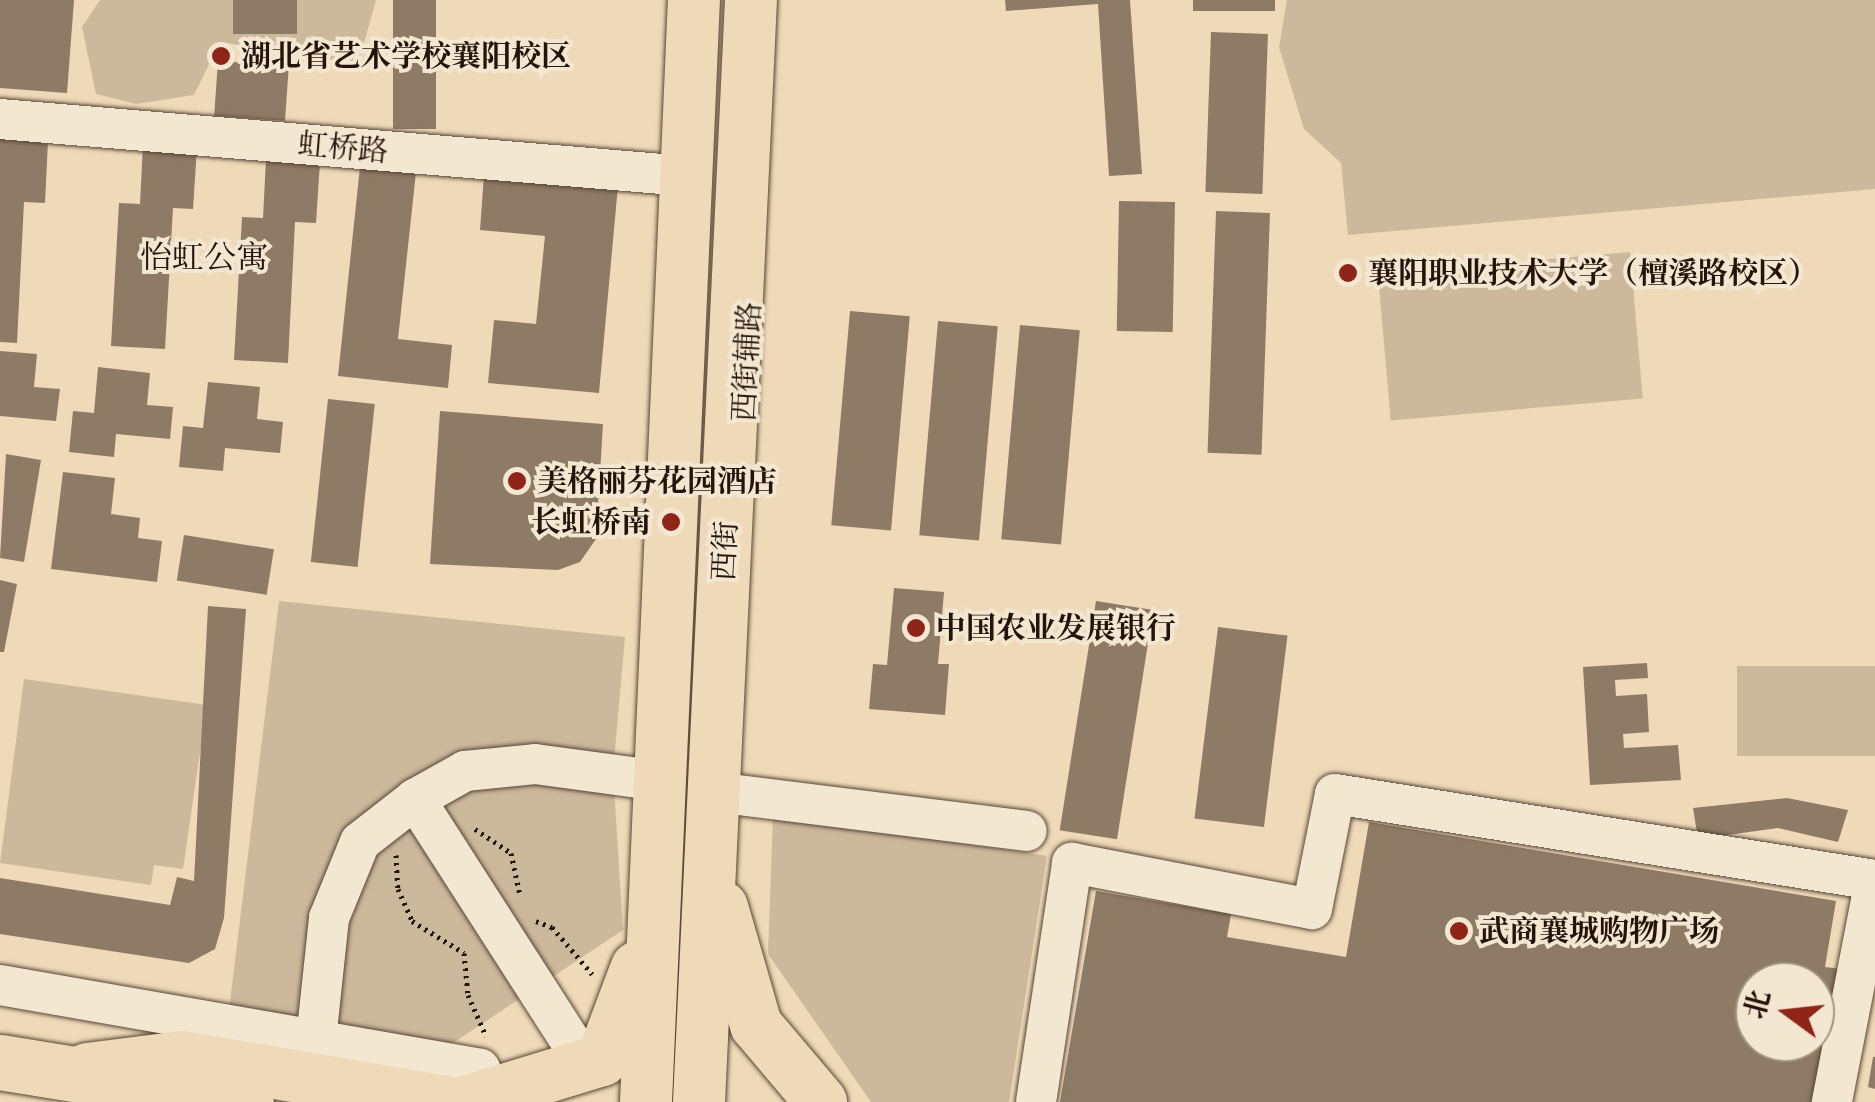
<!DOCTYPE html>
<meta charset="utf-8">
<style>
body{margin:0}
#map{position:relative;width:1875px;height:1102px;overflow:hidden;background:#eedab8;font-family:Alegreya,"Noto Serif SC",serif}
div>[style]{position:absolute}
.green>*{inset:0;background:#ccb89b;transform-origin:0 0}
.building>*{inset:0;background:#8e7b65;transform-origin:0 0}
.path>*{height:5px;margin-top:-2.5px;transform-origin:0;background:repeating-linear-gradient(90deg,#25140b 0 2.5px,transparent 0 7.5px)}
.roads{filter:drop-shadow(0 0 2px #574636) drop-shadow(0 0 2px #574636)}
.minor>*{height:40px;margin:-20px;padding:0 20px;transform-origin:20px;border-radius:20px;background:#f4e7d1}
.major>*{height:52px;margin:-26px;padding:0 26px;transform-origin:26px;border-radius:26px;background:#eedab8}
.highway>*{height:55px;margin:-27.5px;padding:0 27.5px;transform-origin:27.5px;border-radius:27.5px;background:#eedab8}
.dots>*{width:28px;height:28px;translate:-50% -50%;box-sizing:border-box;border:5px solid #f4e7d1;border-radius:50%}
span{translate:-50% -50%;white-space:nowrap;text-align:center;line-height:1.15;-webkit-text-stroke:8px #f4e7d1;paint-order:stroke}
.poi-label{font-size:30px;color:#25140b;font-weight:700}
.left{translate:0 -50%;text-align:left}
.right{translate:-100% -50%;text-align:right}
.street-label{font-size:30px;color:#25140b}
.neighbourhood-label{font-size:32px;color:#25140b}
.north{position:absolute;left:1735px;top:962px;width:100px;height:100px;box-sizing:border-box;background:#f4e7d1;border:2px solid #a19382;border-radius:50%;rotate:285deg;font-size:28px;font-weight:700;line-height:40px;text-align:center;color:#25140b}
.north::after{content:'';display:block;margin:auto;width:35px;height:45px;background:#8f2418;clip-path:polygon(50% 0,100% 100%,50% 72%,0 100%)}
</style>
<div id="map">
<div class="green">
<i style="clip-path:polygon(100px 0,376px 0,358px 64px,220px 42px,194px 95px,136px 104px,96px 94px,82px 27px)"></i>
<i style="clip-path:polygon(1287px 0,1875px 0,1875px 189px,1348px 235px,1341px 163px,1304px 129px,1279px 47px)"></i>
<i style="left:1630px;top:252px;width:147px;height:253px;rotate:85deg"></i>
<i style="clip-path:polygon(279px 601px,625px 637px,613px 772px,623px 930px,447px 1047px,229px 1010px)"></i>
<i style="left:1875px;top:666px;width:90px;height:138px;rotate:90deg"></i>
<i style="clip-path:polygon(24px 679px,207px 705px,183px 869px,154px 865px,151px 885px,0 863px)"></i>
<i style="clip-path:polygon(773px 815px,1047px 856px,1009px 1102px,871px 1102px,768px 954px)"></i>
</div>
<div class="building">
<i style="clip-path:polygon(0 0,74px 0,67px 93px,0 88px)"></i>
<i style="left:233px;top:0;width:64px;height:34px"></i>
<i style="left:393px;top:0;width:43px;height:129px"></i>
<i style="clip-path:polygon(1005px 0,1130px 0,1142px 174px,1109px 176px,1098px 4px,1006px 11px)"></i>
<i style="left:1193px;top:0;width:82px;height:11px"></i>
<i style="left:1211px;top:32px;width:57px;height:160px;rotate:2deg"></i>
<i style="left:218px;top:61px;width:71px;height:55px;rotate:4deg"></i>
<i style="clip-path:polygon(0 139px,48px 141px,45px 203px,24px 202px,17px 343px,0 342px)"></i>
<i style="clip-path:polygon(143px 144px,197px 147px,193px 209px,173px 208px,165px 349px,111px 346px,119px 203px,140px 204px)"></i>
<i style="clip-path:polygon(361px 157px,417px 163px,398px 339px,452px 345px,448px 388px,338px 376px)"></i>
<i style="clip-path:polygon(266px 159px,320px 162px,316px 223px,295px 222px,288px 363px,234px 360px,242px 217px,263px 218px)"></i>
<i style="clip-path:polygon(484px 174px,618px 186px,599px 393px,488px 383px,494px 320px,536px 324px,545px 236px,480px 230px)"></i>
<i style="left:1119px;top:201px;width:56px;height:130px;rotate:1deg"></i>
<i style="left:1216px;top:211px;width:54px;height:242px;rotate:2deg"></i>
<i style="left:850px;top:311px;width:60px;height:215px;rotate:5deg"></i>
<i style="left:938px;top:321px;width:60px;height:215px;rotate:5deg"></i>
<i style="left:1020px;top:325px;width:60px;height:215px;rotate:5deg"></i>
<i style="clip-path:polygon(0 351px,37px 354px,34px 387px,60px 389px,56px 421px,0 416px)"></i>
<i style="clip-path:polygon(98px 367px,150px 373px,147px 405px,173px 407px,170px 439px,116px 434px,114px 457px,69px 452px,73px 411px,94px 413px)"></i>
<i style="clip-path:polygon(208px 382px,260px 387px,257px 419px,283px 422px,280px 453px,225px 448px,223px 471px,179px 467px,183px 426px,203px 428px)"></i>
<i style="left:328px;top:399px;width:47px;height:164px;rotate:6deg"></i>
<i style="clip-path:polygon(440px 411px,603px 424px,596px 539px,580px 562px,558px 570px,430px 564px)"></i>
<i style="clip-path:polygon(6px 454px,41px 460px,24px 562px,0 558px)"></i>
<i style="clip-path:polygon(63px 472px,115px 478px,111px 514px,140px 518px,138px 538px,162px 541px,157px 582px,51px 569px)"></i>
<i style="left:184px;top:535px;width:91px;height:46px;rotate:9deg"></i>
<i style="clip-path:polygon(0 580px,17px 584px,4px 652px,0 652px)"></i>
<i style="clip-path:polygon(894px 588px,944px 592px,938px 664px,949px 664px,945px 715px,869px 709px,873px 664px,887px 665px)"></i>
<i style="left:1096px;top:601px;width:58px;height:232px;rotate:9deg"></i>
<i style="clip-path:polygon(208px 606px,246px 609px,224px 918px,215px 949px,189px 963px,0 934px,0 878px,170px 905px,177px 877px,194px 881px)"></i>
<i style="left:1218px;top:627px;width:70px;height:193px;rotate:7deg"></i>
<i style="clip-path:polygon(1647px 663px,1648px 678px,1615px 680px,1616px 696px,1647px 694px,1649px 732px,1623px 734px,1624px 748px,1678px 745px,1681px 780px,1590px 785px,1583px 667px)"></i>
<i style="clip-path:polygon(1787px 798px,1848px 810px,1838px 842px,1778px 828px,1698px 839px,1693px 808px)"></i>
<i style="clip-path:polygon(evenodd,1369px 822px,1836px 901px,1825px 967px,1841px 969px,1818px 1102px,1060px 1102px,1096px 891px,1231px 914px,1227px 937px,1346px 957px,1369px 822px,1755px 982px,1815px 982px,1815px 1042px,1755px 1042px,1755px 982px)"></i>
<i style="clip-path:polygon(1873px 1057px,1875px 1057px,1875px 1089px,1868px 1087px)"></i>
</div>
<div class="path">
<i style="left:475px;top:829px;width:43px;rotate:33.7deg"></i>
<i style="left:511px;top:853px;width:40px;rotate:78deg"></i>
<i style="left:396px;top:855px;width:34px;rotate:87deg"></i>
<i style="left:398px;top:889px;width:35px;rotate:66deg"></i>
<i style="left:412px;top:921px;width:61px;rotate:31.6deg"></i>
<i style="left:464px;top:953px;width:42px;rotate:84.6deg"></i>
<i style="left:468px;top:995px;width:45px;rotate:66.3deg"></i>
<i style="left:536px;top:921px;width:17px;rotate:21deg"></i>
<i style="left:552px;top:927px;width:62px;rotate:49.6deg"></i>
</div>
<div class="roads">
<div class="minor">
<i style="left:0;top:119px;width:688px;rotate:4.75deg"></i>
<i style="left:714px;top:792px;width:315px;rotate:7.1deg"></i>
<i style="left:415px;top:799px;width:316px;rotate:57.3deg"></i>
<i style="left:0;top:985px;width:487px;rotate:9.9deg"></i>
<i style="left:480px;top:1069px;width:37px;rotate:64deg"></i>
<i style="left:316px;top:1040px;width:123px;rotate:-83.9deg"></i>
<i style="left:329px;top:918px;width:82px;rotate:-67.8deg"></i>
<i style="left:360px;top:842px;width:70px;rotate:-38deg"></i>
<i style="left:415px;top:799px;width:57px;rotate:-29.2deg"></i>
<i style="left:465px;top:771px;width:70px;rotate:-5.7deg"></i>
<i style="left:535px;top:764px;width:126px;rotate:7.7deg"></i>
<i style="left:1036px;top:1102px;width:242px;rotate:-81.4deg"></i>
<i style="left:1072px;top:863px;width:244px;rotate:10.9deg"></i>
<i style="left:1312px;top:909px;width:117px;rotate:-78.7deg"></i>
<i style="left:1335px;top:794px;width:547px;rotate:9.05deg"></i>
<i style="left:1875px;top:880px;width:226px;rotate:101deg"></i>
</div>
<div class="major">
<i style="left:722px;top:907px;width:123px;rotate:73.9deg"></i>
<i style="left:756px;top:1025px;width:101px;rotate:49.8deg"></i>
<i style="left:87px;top:1069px;width:96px;rotate:-7.2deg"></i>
<i style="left:182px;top:1057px;width:268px;rotate:9.7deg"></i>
<i style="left:465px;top:1102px;width:143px;rotate:-17deg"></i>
<i style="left:602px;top:1060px;width:99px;rotate:-69.4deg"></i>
<i style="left:646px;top:1102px;width:1103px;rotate:-87.51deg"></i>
<i style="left:699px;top:1102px;width:1103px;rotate:-87.3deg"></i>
</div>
<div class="highway">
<i style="left:0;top:1062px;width:249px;rotate:9.2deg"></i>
</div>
</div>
<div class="dots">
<i style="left:221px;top:56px;background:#8f2418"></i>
<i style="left:1348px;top:273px;background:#8f2418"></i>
<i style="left:517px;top:481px;background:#8f2418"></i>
<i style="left:671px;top:522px;background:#8f2418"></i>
<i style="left:916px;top:628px;background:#8f2418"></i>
<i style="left:1459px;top:931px;background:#8f2418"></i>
</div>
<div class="poi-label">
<span class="left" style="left:241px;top:56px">湖北省艺术学校襄阳校区</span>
<span class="left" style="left:1368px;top:273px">襄阳职业技术大学（檀溪路校区）</span>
<span class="left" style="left:537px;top:481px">美格丽芬花园酒店</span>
<span class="right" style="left:651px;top:522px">长虹桥南</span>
<span class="left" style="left:936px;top:628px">中国农业发展银行</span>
<span class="left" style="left:1479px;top:931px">武商襄城购物广场</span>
</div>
<div class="street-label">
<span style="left:343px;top:148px;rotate:5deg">虹桥路</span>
<span style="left:747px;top:362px;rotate:-87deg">西街辅路</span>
<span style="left:725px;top:551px;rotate:-87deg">西街</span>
</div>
<div class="neighbourhood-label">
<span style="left:204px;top:257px">怡虹公寓</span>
</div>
<div class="north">北</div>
</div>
